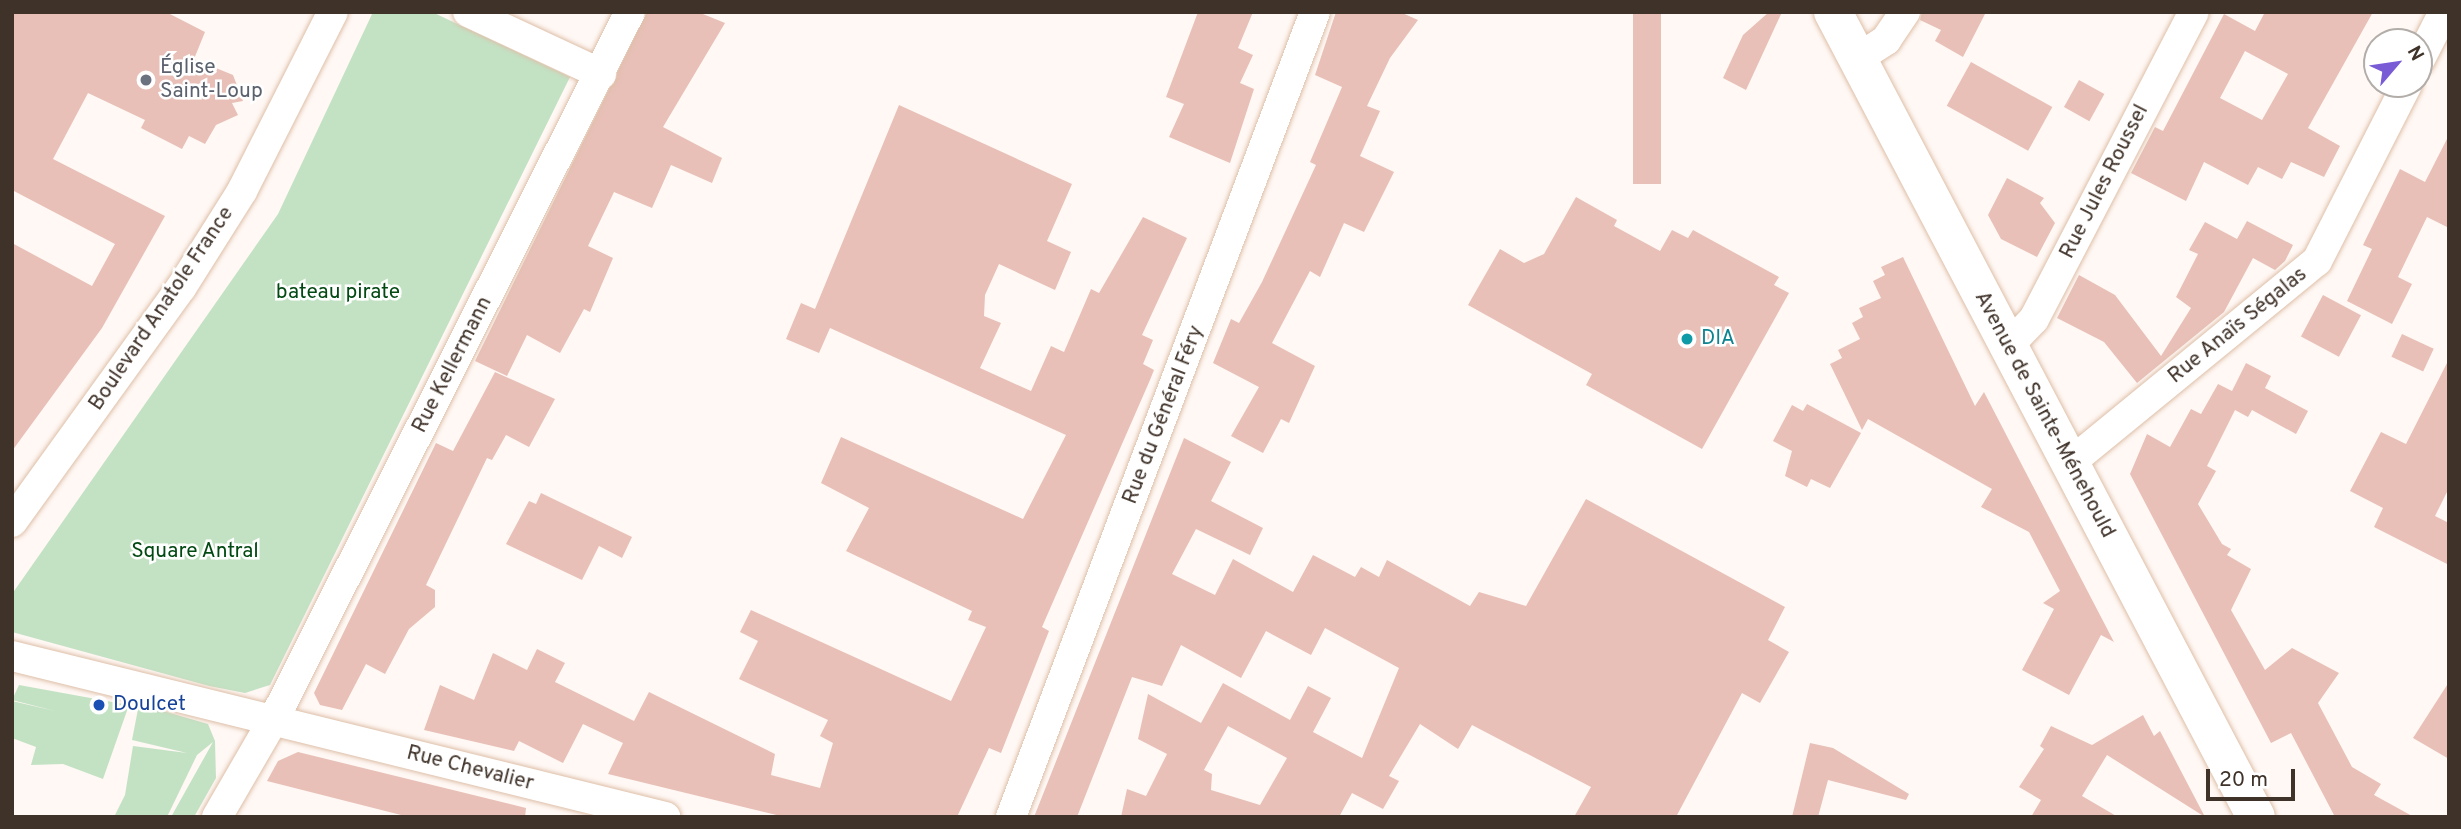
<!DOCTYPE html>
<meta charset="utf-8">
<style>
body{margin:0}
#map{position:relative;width:2461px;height:829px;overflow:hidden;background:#fff8f4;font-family:Overpass,sans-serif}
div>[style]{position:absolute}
.green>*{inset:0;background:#c3e2c4}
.building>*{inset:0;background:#e8c0b7;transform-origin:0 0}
.roads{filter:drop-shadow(0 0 2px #debfa8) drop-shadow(0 0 2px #debfa8)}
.street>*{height:30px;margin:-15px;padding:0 15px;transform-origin:15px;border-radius:15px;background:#fff}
.secondary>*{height:38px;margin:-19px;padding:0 19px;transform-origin:19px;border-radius:19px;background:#fff}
.dots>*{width:19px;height:19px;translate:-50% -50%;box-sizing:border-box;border:4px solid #fff;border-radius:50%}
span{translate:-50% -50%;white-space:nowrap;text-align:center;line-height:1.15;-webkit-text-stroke:5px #fff;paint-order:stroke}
.worship-label{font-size:21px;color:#5b616d}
.left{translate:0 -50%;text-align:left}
.street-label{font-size:21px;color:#3f3229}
.park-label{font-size:21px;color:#034913}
.culture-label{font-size:21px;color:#0d838f}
.transit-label{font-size:21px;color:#164399}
.frame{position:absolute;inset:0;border:14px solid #3f3229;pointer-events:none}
.north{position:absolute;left:2363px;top:28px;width:70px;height:70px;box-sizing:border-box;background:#fff;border:2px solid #b2ada9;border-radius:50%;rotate:61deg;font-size:19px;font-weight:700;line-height:28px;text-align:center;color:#3f3229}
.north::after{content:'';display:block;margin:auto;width:24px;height:32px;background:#795bd5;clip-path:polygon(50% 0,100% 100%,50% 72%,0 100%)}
.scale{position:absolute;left:2206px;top:769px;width:89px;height:32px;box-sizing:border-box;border:4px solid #3f3229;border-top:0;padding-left:9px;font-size:21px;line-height:24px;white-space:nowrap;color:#3f3229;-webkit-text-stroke:5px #fff;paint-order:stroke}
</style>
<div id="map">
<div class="green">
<i style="clip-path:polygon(373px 12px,432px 12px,570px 77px,270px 685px,245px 693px,209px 686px,12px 632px,12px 594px,278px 214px)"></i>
<i style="clip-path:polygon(19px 685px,129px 705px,103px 779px,63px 764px,31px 765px,36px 747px,12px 738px,12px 701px,55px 711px,12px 700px)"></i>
<i style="clip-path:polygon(139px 704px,208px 724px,215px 741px,216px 778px,194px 817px,171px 817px,213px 742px,197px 755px,167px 817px,114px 817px,125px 795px,133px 746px,187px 753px,132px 740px)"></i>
</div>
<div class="building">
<i style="clip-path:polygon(12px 12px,166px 12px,205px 32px,194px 59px,233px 75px,243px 101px,232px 103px,238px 115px,216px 125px,205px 144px,189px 136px,182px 149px,141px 128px,145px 120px,88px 93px,53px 159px,165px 216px,102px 328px,12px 451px,12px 243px,92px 286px,115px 244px,12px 190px)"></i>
<i style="clip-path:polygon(647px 12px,698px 12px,725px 23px,663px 127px,722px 158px,712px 183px,671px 165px,652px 208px,614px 192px,588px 246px,613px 258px,590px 312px,584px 309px,560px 353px,527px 335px,507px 376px,475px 361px)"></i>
<i style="clip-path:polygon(1198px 12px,1253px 12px,1238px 48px,1253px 55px,1240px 83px,1254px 89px,1230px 163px,1169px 137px,1184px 104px,1166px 97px)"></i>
<i style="clip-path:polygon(1336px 12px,1400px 12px,1418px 20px,1390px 58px,1367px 106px,1380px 111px,1360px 156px,1394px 172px,1364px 232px,1344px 223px,1320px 277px,1310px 271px,1272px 343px,1315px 366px,1289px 423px,1281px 419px,1263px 453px,1231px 436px,1259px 387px,1213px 363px,1231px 319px,1239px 323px,1262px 282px,1316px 165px,1310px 162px,1342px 87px,1315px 75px)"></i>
<i style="left:1633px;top:12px;width:28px;height:172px"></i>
<i style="clip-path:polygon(1769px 12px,1782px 12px,1746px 90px,1723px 78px,1743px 35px)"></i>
<i style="clip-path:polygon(1922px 12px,1986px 12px,1963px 57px,1935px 41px,1941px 30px,1920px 20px)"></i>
<i style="clip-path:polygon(evenodd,2265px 12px,2373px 12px,2308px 128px,2340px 146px,2324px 177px,2291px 162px,2282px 179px,2258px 167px,2248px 185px,2204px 162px,2186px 201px,2131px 173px,2155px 127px,2163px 131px,2224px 14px,2255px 31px,2265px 12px,2245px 51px,2288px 74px,2262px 120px,2220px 98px,2245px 51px)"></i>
<i style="left:1971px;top:62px;width:93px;height:50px;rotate:29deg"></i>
<i style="left:2079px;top:80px;width:29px;height:31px;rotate:29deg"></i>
<i style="clip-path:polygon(899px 105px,1072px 184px,1047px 241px,1071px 252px,1055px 290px,999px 264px,985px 295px,984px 316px,1001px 323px,980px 368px,1031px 391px,1051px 346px,1064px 352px,1091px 289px,1099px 293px,1143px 217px,1187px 238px,1142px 335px,1153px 340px,1143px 364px,1154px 370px,1150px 380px,1042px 627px,1049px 631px,1001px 753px,989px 748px,957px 817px,785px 817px,608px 774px,623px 743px,583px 724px,563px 763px,519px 741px,514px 751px,424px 730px,440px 685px,474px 700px,493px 653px,527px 670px,537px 649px,565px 663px,555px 682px,634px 721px,649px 692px,775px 754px,771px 775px,820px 788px,833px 743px,820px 736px,828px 720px,739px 679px,758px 641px,740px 632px,751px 610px,951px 701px,986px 627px,968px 620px,972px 611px,846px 551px,869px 508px,821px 483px,841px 437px,1023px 519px,1066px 435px,830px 328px,819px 353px,786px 339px,801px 303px,815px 309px)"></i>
<i style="clip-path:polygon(2449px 135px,2449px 228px,2427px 217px,2398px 277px,2412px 284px,2392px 324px,2347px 301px,2372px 249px,2363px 245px,2400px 169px,2425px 182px)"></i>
<i style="clip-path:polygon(2007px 178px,2044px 198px,2040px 203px,2055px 223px,2037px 257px,2001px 239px,1988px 215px)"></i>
<i style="clip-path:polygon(1576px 197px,1617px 220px,1614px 226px,1660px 251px,1672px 230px,1688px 238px,1693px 230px,1779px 277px,1774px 285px,1789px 293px,1702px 449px,1586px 385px,1592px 374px,1468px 305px,1500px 249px,1524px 263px,1544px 254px)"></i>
<i style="clip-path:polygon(2247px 221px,2293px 245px,2285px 261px,2275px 270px,2253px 258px,2224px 312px,2137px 383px,2104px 342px,2057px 318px,2079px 275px,2115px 295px,2161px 356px,2191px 308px,2176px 297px,2198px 254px,2189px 250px,2205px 222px,2237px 239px)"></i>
<i style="clip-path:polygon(1903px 257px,1975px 406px,1984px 392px,2114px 642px,2101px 635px,2069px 695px,2022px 670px,2054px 609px,2043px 603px,2060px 591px,2029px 532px,1981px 507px,1992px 489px,1868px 419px,1862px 430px,1830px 364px,1842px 358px,1838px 350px,1860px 339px,1852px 323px,1863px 317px,1859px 308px,1881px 298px,1873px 281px,1885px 275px,1881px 267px)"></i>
<i style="left:2323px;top:295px;width:43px;height:47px;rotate:28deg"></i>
<i style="left:2402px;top:334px;width:35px;height:25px;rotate:25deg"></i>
<i style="clip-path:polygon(2449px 359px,2449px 488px,2435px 516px,2449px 523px,2449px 565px,2374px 527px,2383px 508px,2350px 491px,2381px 432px,2406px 444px)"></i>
<i style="clip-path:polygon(2246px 363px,2271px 376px,2265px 388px,2308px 411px,2296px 434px,2252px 410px,2248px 417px,2235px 410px,2207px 466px,2216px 471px,2198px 504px,2222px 544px,2231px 549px,2227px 555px,2251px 569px,2231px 610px,2265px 670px,2292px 648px,2339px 673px,2318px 703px,2352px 767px,2381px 784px,2374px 795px,2414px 817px,2335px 817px,2291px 733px,2271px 743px,2130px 474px,2147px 434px,2170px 447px,2191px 409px,2201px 414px,2218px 384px,2232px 391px)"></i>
<i style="clip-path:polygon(495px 372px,555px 399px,529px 447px,506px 435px,492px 460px,487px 458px,426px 585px,435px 590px,435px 607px,409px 629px,385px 674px,366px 664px,342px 710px,320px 705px,314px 693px,436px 443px,453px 451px)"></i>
<i style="clip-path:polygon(1807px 404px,1861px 433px,1830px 488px,1811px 479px,1807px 487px,1785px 476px,1792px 451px,1773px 441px,1792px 405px,1803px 411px)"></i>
<i style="clip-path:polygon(evenodd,1184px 438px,1231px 462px,1211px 501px,1263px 528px,1250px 555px,1196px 529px,1172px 574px,1215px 595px,1233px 559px,1293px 592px,1313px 555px,1355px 577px,1361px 567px,1379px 577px,1387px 560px,1470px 606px,1479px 592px,1526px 606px,1586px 499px,1785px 607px,1768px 640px,1789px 652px,1760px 703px,1742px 693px,1676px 817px,1574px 817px,1591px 787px,1472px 725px,1458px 749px,1420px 724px,1389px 776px,1399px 781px,1383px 809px,1352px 793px,1339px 817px,1121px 817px,1127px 789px,1146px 796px,1167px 754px,1138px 739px,1148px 694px,1201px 723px,1223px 683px,1290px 720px,1308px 686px,1331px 698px,1313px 732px,1362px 758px,1399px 668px,1325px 628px,1311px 655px,1266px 631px,1241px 678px,1181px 645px,1162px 686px,1132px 677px,1077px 817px,1034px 817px,1184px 438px,1228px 726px,1287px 758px,1260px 805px,1211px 790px,1212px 774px,1204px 770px,1228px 726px)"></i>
<i style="clip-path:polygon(541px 493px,632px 537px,622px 558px,599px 546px,582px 580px,506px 544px,529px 501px,536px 504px)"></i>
<i style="clip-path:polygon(2449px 682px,2449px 759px,2413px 738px)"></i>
<i style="clip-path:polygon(2143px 715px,2154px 736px,2160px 731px,2205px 817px,2107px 755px,2082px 796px,2118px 817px,2031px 817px,2041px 800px,2019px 787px,2044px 749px,2040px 746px,2051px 726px,2092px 745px)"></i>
<i style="clip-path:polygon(1810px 743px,1833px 748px,1909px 794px,1906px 800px,1828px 780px,1818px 817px,1792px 817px)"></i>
<i style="clip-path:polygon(298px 752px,526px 808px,525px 817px,409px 817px,267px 781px,278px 761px)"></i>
</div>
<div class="roads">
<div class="street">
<i style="left:468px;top:12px;width:147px;rotate:25deg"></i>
<i style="left:1857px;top:59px;width:35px;rotate:-33deg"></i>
<i style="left:1886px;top:40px;width:34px;rotate:-56deg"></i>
<i style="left:2419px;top:61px;width:55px;rotate:-63deg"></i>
<i style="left:2008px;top:346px;width:37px;rotate:-46deg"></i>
<i style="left:2034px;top:319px;width:346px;rotate:-62.5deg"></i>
<i style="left:2070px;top:463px;width:319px;rotate:-39.3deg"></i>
<i style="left:2317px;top:261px;width:199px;rotate:-63deg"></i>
<i style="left:12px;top:522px;width:289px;rotate:-54.2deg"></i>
<i style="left:181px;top:288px;width:115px;rotate:-57.8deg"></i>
<i style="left:242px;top:191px;width:201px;rotate:-63.1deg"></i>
<i style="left:12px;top:656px;width:673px;rotate:13.85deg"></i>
<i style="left:217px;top:817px;width:116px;rotate:-59.9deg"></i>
<i style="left:275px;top:717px;width:789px;rotate:-63.27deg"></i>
<i style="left:1011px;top:817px;width:860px;rotate:-69.31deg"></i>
</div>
<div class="secondary">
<i style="left:1833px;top:12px;width:909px;rotate:62.28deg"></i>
</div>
</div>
<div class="dots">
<i style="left:146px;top:80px;background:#6b7280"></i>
<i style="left:1687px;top:339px;background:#0f9aa8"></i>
<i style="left:99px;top:705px;background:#1a4fb4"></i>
</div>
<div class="worship-label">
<span class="left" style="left:160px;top:80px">Église<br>Saint-Loup</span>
</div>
<div class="street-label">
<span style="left:2105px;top:182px;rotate:-63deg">Rue Jules Roussel</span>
<span style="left:162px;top:309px;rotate:-56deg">Boulevard Anatole France</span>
<span style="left:2238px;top:326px;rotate:-39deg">Rue Anaïs Ségalas</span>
<span style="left:453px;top:365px;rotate:-63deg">Rue Kellermann</span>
<span style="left:1164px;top:415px;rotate:-69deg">Rue du Général Féry</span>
<span style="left:2044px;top:415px;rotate:62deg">Avenue de Sainte-Ménehould</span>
<span style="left:470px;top:769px;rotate:14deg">Rue Chevalier</span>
</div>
<div class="park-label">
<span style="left:338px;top:293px">bateau pirate</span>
<span style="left:195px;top:552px">Square Antral</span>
</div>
<div class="culture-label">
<span class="left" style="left:1701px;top:339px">DIA</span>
</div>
<div class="transit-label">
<span class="left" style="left:113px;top:705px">Doulcet</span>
</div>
<div class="frame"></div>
<div class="north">N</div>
<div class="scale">20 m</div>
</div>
